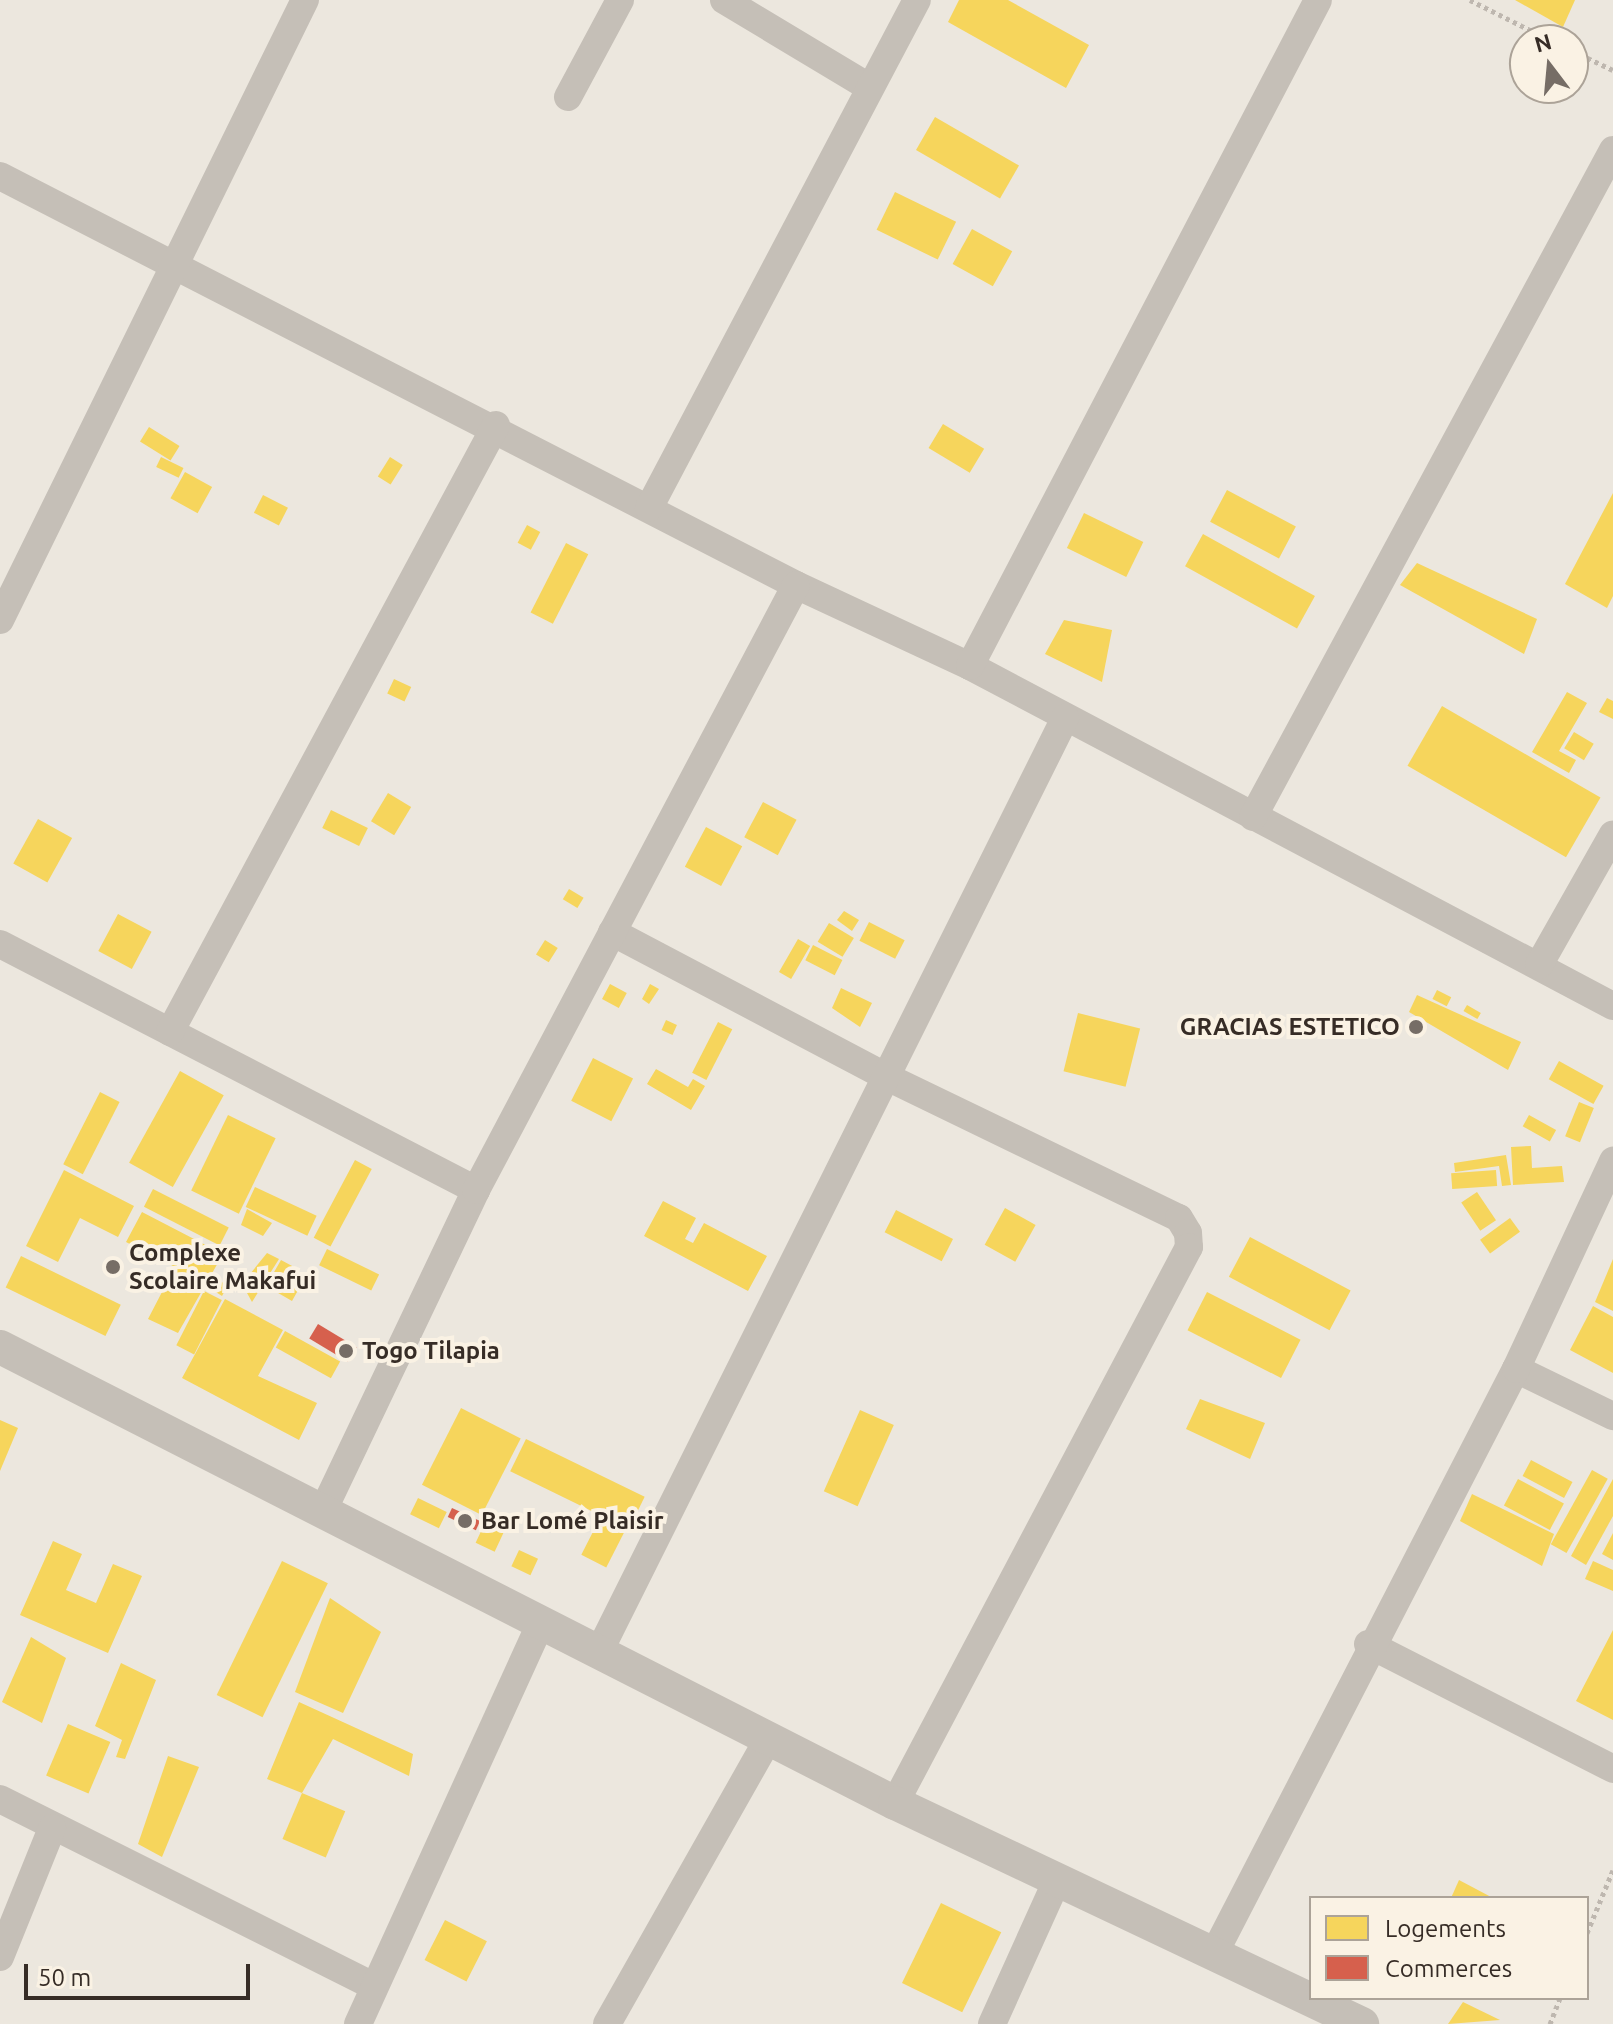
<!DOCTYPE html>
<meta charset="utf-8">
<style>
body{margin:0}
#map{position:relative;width:1613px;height:2024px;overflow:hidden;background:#ece7de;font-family:Ubuntu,sans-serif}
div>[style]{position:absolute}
.homes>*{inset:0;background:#f6d55c;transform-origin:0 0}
.shops>*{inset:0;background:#d6604d;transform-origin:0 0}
.path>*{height:5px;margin-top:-2.5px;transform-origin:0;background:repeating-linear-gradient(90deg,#beb7af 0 4px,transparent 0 8px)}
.minor>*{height:28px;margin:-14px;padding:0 14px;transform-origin:14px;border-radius:14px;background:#c5bfb7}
.tertiary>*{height:34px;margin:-17px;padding:0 17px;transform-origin:17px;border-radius:17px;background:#c5bfb7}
.dots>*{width:22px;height:22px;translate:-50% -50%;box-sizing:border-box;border:4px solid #faf2e4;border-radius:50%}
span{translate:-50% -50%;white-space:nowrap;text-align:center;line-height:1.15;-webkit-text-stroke:8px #faf2e4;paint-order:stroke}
.poi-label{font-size:24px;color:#362c26;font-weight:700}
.right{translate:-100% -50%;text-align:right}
.left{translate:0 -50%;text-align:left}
.legend{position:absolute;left:1309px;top:1896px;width:280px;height:104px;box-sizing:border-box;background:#faf2e4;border:2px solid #aca398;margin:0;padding:10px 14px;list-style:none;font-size:24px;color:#362c26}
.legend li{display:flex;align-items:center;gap:16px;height:40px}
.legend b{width:40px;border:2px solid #aca398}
.north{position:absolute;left:1509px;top:24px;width:80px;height:80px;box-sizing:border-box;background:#faf2e4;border:2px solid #aca398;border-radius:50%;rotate:344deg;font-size:22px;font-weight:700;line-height:32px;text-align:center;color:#362c26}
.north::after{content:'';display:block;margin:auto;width:28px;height:36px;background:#766d66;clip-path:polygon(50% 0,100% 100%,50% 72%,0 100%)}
.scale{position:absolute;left:24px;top:1964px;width:226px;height:36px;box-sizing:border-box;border:4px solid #362c26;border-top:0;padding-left:10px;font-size:24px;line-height:28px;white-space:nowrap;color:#362c26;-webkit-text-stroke:6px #faf2e4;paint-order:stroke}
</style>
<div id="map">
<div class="homes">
<i style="clip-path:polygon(959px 0,1008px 0,1089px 45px,1066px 88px,948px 22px)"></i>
<i style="clip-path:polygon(1515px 0,1575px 0,1563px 27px)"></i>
<i style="left:935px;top:117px;width:97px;height:38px;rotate:30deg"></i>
<i style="left:895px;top:192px;width:68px;height:42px;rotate:26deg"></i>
<i style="left:972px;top:229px;width:46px;height:40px;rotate:29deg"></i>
<i style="left:943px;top:424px;width:48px;height:28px;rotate:31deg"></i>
<i style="left:149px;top:427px;width:36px;height:17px;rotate:32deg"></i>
<i style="left:161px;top:457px;width:25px;height:11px;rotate:26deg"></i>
<i style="left:390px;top:457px;width:15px;height:23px;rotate:32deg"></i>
<i style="left:185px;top:472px;width:31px;height:30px;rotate:29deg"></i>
<i style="left:1227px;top:490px;width:78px;height:36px;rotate:28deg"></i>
<i style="clip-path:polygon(1613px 493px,1613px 596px,1607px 608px,1565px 584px)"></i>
<i style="left:263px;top:495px;width:28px;height:20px;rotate:27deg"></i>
<i style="left:1084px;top:513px;width:66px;height:39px;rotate:26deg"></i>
<i style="left:527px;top:525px;width:15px;height:20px;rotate:28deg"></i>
<i style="left:1203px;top:534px;width:128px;height:37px;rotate:29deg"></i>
<i style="left:566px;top:543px;width:25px;height:78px;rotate:27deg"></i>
<i style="clip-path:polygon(1417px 563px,1537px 619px,1524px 654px,1400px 585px)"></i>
<i style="clip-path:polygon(1064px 620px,1112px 630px,1102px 682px,1045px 654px)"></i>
<i style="left:394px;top:679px;width:19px;height:16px;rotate:25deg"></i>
<i style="clip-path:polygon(1567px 692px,1587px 703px,1559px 751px,1576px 760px,1569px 773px,1532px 752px)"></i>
<i style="clip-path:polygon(1607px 698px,1613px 701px,1613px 719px,1599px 712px)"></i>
<i style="left:1442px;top:706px;width:183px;height:69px;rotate:30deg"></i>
<i style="left:1574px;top:732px;width:23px;height:19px;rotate:31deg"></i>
<i style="left:388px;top:793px;width:27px;height:33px;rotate:31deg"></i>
<i style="left:763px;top:802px;width:38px;height:40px;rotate:28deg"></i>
<i style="left:331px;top:810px;width:41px;height:20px;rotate:26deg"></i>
<i style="left:38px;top:819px;width:39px;height:51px;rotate:29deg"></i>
<i style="left:706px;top:827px;width:41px;height:45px;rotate:28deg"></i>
<i style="left:569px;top:889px;width:17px;height:12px;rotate:31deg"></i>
<i style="clip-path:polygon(844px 911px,859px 920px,852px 931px,837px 920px)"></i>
<i style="left:118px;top:914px;width:38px;height:42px;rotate:28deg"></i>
<i style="left:869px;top:922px;width:40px;height:21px;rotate:27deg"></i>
<i style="left:829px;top:923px;width:29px;height:22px;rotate:31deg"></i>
<i style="left:798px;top:939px;width:14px;height:38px;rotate:30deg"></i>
<i style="left:545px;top:940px;width:15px;height:17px;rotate:32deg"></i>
<i style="left:813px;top:945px;width:33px;height:17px;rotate:27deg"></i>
<i style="left:610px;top:984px;width:19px;height:17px;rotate:28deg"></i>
<i style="clip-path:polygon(650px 984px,659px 989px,649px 1004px,642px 999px)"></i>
<i style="clip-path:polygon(841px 988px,872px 1003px,860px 1027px,832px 1008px)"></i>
<i style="left:1437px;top:990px;width:16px;height:10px;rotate:27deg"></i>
<i style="clip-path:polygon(1417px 995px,1521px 1042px,1508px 1070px,1409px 1012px)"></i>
<i style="left:1467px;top:1005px;width:16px;height:7px;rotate:30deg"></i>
<i style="left:1078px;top:1013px;width:64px;height:60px;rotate:14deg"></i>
<i style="left:666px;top:1020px;width:12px;height:11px;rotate:24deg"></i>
<i style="left:718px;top:1022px;width:16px;height:57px;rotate:27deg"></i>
<i style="left:593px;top:1058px;width:45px;height:48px;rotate:27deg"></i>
<i style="left:1559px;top:1061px;width:51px;height:21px;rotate:29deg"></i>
<i style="clip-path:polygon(656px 1069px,688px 1087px,693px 1079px,705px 1086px,691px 1110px,647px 1084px)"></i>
<i style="left:180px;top:1071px;width:50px;height:105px;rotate:29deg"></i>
<i style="left:100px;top:1092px;width:22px;height:81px;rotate:27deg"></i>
<i style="left:1579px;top:1102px;width:16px;height:37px;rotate:22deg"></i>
<i style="left:228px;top:1115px;width:53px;height:84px;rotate:26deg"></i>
<i style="left:1529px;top:1115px;width:31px;height:13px;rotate:29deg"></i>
<i style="clip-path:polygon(1531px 1146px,1532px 1168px,1562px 1166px,1564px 1182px,1513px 1185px,1511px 1147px)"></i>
<i style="clip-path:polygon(1506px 1155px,1511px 1185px,1502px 1186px,1499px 1166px,1455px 1172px,1454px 1163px)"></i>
<i style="left:355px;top:1160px;width:19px;height:88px;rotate:28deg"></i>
<i style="clip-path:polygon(64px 1170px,134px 1206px,118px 1237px,80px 1218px,58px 1262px,26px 1246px)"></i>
<i style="left:1496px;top:1170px;width:16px;height:45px;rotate:86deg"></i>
<i style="left:255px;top:1187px;width:68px;height:22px;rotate:25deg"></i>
<i style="left:153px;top:1189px;width:85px;height:20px;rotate:27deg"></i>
<i style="left:1477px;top:1192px;width:34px;height:19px;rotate:56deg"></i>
<i style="clip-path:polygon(663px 1201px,696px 1218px,685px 1239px,693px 1243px,704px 1223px,767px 1256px,748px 1291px,644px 1236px)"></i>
<i style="left:1005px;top:1208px;width:35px;height:42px;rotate:29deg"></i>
<i style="clip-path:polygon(247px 1209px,272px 1223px,263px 1236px,241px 1225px)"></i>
<i style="left:896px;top:1210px;width:64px;height:25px;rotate:27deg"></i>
<i style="clip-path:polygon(142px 1212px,223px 1254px,178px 1333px,148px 1319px,175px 1267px,126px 1242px)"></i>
<i style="left:1510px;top:1218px;width:17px;height:37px;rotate:54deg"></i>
<i style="left:1250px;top:1237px;width:114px;height:45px;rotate:28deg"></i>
<i style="left:327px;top:1249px;width:58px;height:18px;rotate:26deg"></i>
<i style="clip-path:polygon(267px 1253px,279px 1259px,252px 1302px,242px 1284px)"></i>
<i style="left:21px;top:1256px;width:111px;height:35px;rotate:26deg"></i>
<i style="clip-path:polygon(1613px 1259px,1613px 1311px,1595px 1302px)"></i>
<i style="clip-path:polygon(281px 1260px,294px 1267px,288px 1277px,301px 1285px,292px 1301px,266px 1286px)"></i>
<i style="clip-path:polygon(213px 1278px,228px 1285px,222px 1296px,208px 1287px)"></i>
<i style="left:204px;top:1291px;width:20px;height:61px;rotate:27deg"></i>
<i style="left:1207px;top:1292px;width:105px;height:43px;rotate:27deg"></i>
<i style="clip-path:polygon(225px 1299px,283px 1330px,258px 1376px,317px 1403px,299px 1440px,182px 1378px)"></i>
<i style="clip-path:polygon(1593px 1306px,1613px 1317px,1613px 1373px,1570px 1350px)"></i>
<i style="left:285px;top:1331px;width:63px;height:19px;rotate:29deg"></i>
<i style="clip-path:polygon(1200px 1399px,1265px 1423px,1250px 1459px,1186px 1429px)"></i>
<i style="left:461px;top:1408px;width:67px;height:86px;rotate:27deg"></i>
<i style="left:860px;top:1410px;width:37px;height:89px;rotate:24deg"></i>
<i style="clip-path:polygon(0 1420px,18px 1428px,0 1471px)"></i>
<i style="left:526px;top:1439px;width:132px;height:36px;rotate:26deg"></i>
<i style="left:1531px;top:1460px;width:47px;height:18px;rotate:28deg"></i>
<i style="left:1592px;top:1470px;width:18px;height:85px;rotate:29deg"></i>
<i style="left:1518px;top:1479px;width:52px;height:30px;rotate:28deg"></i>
<i style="clip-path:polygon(1613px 1479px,1613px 1516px,1586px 1565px,1571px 1556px)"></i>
<i style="clip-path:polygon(1472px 1494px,1554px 1534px,1542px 1566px,1460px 1521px)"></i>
<i style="left:418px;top:1498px;width:32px;height:18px;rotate:26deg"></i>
<i style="left:490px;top:1512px;width:21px;height:34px;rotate:25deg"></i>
<i style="left:599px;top:1520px;width:28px;height:39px;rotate:27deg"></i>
<i style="clip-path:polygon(1613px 1533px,1613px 1560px,1602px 1554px)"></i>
<i style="clip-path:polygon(53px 1541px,82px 1554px,66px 1590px,96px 1603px,113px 1564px,142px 1576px,108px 1653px,20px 1615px)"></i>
<i style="left:519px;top:1550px;width:21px;height:18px;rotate:25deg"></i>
<i style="left:282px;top:1561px;width:51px;height:149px;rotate:26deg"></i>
<i style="clip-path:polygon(1593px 1561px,1613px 1570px,1613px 1591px,1585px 1579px)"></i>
<i style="clip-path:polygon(330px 1598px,381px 1632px,343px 1713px,295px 1692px)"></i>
<i style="clip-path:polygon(1613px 1630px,1613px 1720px,1576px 1701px)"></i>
<i style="clip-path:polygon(31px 1637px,66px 1658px,42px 1723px,2px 1702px)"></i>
<i style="clip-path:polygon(121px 1663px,156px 1680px,125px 1759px,116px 1757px,122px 1740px,95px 1726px)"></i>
<i style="clip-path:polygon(299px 1702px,413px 1754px,409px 1776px,333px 1739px,302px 1793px,267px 1779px)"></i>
<i style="left:68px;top:1724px;width:46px;height:56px;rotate:23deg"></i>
<i style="clip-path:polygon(168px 1756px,199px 1767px,162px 1857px,138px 1844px)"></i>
<i style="left:302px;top:1793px;width:47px;height:50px;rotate:23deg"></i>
<i style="clip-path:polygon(1459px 1880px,1493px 1898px,1451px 1898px)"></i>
<i style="left:941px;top:1903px;width:67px;height:89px;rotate:26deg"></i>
<i style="left:445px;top:1920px;width:47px;height:45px;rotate:27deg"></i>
<i style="clip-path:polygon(1463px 2002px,1500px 2020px,1448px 2024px)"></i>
</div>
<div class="shops">
<i style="left:318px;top:1324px;width:45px;height:17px;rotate:31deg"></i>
<i style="left:452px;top:1508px;width:31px;height:10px;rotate:25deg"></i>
</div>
<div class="path">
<i style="left:1470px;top:0;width:89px;rotate:26.6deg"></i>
<i style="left:1573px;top:51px;width:44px;rotate:25.4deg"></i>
<i style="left:1587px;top:1933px;width:68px;rotate:-67.6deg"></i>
<i style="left:1550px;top:2024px;width:28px;rotate:-69deg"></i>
</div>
<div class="minor">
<i style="left:724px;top:0;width:169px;rotate:31deg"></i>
<i style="left:568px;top:97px;width:110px;rotate:-61.8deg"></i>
<i style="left:0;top:176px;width:895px;rotate:27.19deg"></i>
<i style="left:796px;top:585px;width:192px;rotate:25deg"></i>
<i style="left:970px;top:666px;width:727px;rotate:27.87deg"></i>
<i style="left:649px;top:508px;width:574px;rotate:-62.19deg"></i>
<i style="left:0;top:620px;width:691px;rotate:-63.81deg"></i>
<i style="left:970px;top:666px;width:751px;rotate:-62.41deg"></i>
<i style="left:1253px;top:817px;width:758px;rotate:-61.64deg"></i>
<i style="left:612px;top:932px;width:311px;rotate:27.8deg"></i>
<i style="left:887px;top:1077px;width:324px;rotate:25.8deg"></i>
<i style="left:1179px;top:1218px;width:17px;rotate:59deg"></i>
<i style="left:1188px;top:1233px;width:14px;rotate:86deg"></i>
<i style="left:1189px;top:1247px;width:629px;rotate:117.87deg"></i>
<i style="left:0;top:944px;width:536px;rotate:27.33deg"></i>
<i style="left:1539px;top:965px;width:150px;rotate:-60.5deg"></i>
<i style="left:170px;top:1032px;width:689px;rotate:-61.76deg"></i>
<i style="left:1516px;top:1369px;width:108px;rotate:25.9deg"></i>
<i style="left:322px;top:1513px;width:358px;rotate:-64.5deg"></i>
<i style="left:476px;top:1190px;width:684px;rotate:-62.12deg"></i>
<i style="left:1368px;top:1644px;width:275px;rotate:27deg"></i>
<i style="left:599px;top:1652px;width:1044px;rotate:-63.48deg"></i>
<i style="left:0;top:1799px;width:417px;rotate:26.6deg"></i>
<i style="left:1214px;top:1954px;width:658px;rotate:-62.7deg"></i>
<i style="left:1516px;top:1369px;width:230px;rotate:-65deg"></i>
<i style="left:0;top:1957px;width:139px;rotate:-68deg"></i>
<i style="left:358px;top:2024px;width:439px;rotate:-65.5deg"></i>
<i style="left:607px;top:2024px;width:326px;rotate:-60.5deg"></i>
<i style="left:992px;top:2024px;width:160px;rotate:-65.7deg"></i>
</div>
<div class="tertiary">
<i style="left:0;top:1347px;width:1004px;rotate:27deg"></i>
<i style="left:895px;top:1803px;width:517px;rotate:25.33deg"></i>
</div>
<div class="dots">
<i style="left:1416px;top:1027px;background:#766d66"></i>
<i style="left:113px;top:1267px;background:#766d66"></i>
<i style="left:346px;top:1351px;background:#766d66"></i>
<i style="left:465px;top:1521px;background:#766d66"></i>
</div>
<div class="poi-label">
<span class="right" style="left:1400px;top:1027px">GRACIAS ESTETICO</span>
<span class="left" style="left:129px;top:1267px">Complexe<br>Scolaire Makafui</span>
<span class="left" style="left:362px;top:1351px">Togo Tilapia</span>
<span class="left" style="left:481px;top:1521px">Bar Lomé Plaisir</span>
</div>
<ul class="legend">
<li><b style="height:22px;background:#f6d55c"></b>Logements</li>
<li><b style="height:22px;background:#d6604d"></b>Commerces</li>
</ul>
<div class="north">N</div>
<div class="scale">50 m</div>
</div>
